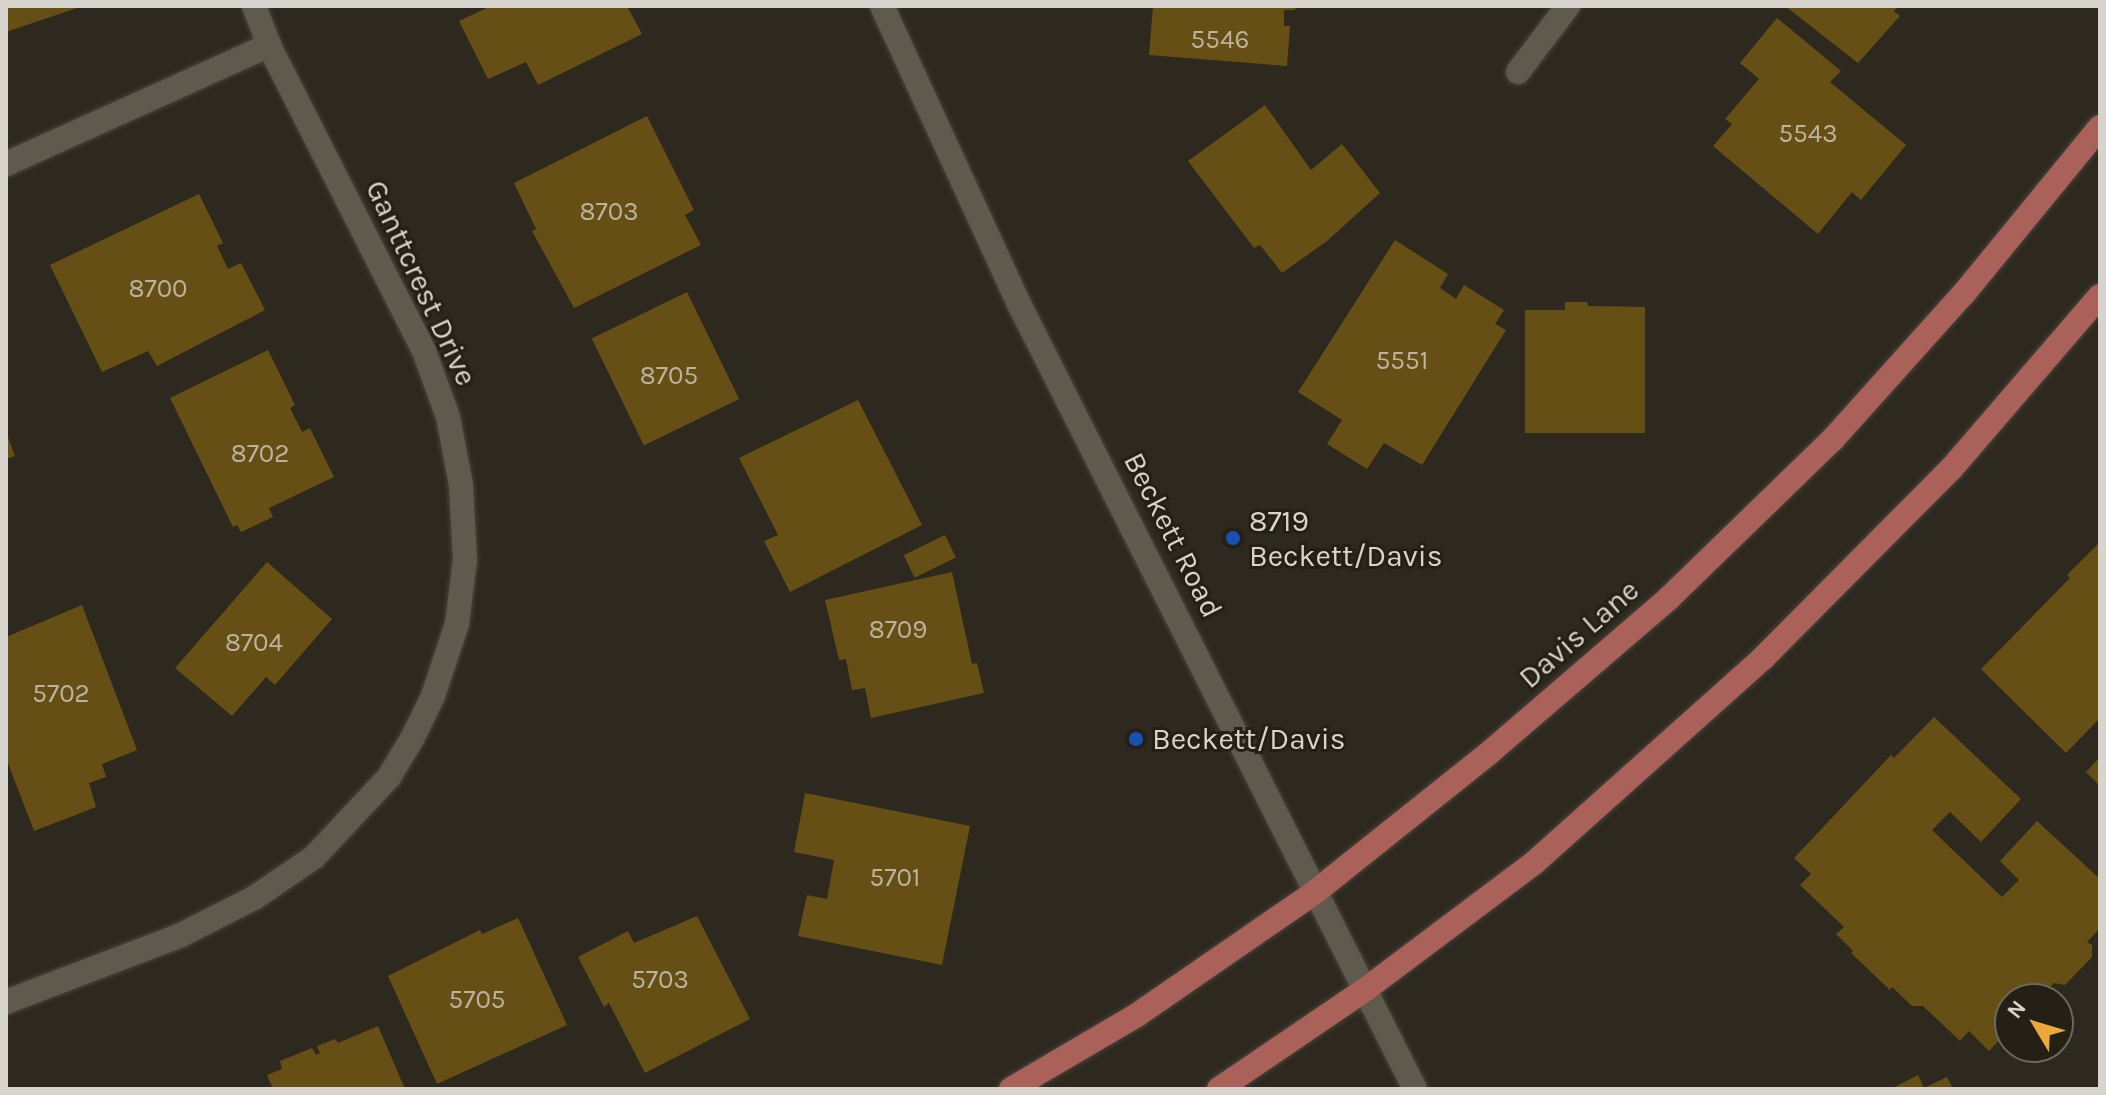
<!DOCTYPE html>
<style>
body{margin:0}
#map{position:relative;width:2106px;height:1095px;overflow:hidden;background:#2e291f;font-family:Karla,sans-serif}
div>[style]{position:absolute}
.building>*{inset:0;background:#664f14;transform-origin:0 0}
.roads{filter:drop-shadow(0 0 2px #48443b) drop-shadow(0 0 2px #48443b)}
.minor>*{height:24px;margin:-12px;padding:0 12px;transform-origin:12px;border-radius:12px;background:#5f5a4e}
.major>*{height:24px;margin:-12px;padding:0 12px;transform-origin:12px;border-radius:12px;background:#a96159}
.dots>*{width:22px;height:22px;translate:-50% -50%;box-sizing:border-box;border:4px solid #242015;border-radius:50%}
span{translate:-50% -50%;white-space:nowrap;text-align:center;line-height:1.15;-webkit-text-stroke:6px #242015;paint-order:stroke}
.number-label{font-size:26px;color:#bbb39f}
.number-label span{-webkit-text-stroke-width:0}
.street-label{font-size:30px;color:#d7d4cd}
.poi-label{font-size:30px;color:#d7d4cd}
.left{translate:0 -50%;text-align:left}
.frame{position:absolute;inset:0;border:8px solid #d7d4cd;pointer-events:none}
.north{position:absolute;left:1994px;top:983px;width:80px;height:80px;box-sizing:border-box;background:#242015;border:2px solid #6c685f;border-radius:50%;rotate:308deg;font-size:22px;font-weight:700;line-height:32px;text-align:center;color:#d7d4cd}
.north::after{content:'';display:block;margin:auto;width:28px;height:36px;background:#eda83b;clip-path:polygon(50% 0,100% 100%,50% 72%,0 100%)}
</style>
<div id="map">
<div class="building">
<i style="clip-path:polygon(6px 6px,80px 6px,80px 7px,6px 32px)"></i>
<i style="clip-path:polygon(491px 6px,627px 6px,642px 34px,538px 85px,526px 62px,488px 79px,459px 21px)"></i>
<i style="clip-path:polygon(1153px 6px,1296px 6px,1295px 10px,1284px 10px,1284px 26px,1290px 26px,1287px 66px,1149px 55px)"></i>
<i style="clip-path:polygon(1785px 6px,1898px 6px,1894px 11px,1900px 16px,1858px 63px)"></i>
<i style="clip-path:polygon(1777px 18px,1841px 71px,1830px 82px,1906px 145px,1861px 200px,1852px 192px,1818px 234px,1713px 146px,1732px 124px,1725px 119px,1759px 79px,1740px 63px)"></i>
<i style="clip-path:polygon(1265px 105px,1311px 170px,1342px 144px,1380px 193px,1327px 241px,1282px 273px,1260px 245px,1254px 248px,1188px 161px)"></i>
<i style="clip-path:polygon(647px 116px,694px 210px,685px 215px,701px 245px,574px 308px,532px 231px,536px 229px,514px 183px)"></i>
<i style="clip-path:polygon(199px 194px,223px 243px,217px 246px,228px 269px,241px 263px,265px 310px,157px 366px,148px 351px,102px 372px,50px 265px)"></i>
<i style="clip-path:polygon(1395px 240px,1448px 274px,1440px 288px,1456px 299px,1464px 285px,1504px 310px,1495px 324px,1506px 330px,1422px 465px,1384px 443px,1367px 469px,1327px 444px,1342px 420px,1298px 392px)"></i>
<i style="left:687px;top:292px;width:119px;height:106px;rotate:64deg"></i>
<i style="clip-path:polygon(1565px 302px,1587px 302px,1588px 306px,1645px 307px,1645px 433px,1525px 433px,1525px 310px,1565px 310px)"></i>
<i style="clip-path:polygon(268px 350px,295px 405px,290px 408px,302px 432px,310px 428px,334px 477px,269px 508px,273px 517px,241px 532px,237px 525px,233px 527px,170px 398px)"></i>
<i style="clip-path:polygon(858px 400px,922px 525px,790px 592px,764px 541px,778px 535px,739px 458px)"></i>
<i style="clip-path:polygon(6px 432px,15px 456px,6px 459px)"></i>
<i style="left:945px;top:535px;width:25px;height:46px;rotate:64deg"></i>
<i style="clip-path:polygon(2100px 542px,2100px 718px,2066px 753px,1981px 669px,2070px 578px,2067px 575px)"></i>
<i style="clip-path:polygon(267px 562px,332px 619px,275px 685px,266px 677px,232px 716px,175px 668px)"></i>
<i style="clip-path:polygon(952px 572px,972px 664px,977px 663px,984px 693px,871px 718px,865px 688px,852px 690px,846px 659px,839px 660px,825px 600px)"></i>
<i style="clip-path:polygon(82px 605px,137px 750px,102px 764px,106px 777px,89px 783px,96px 807px,34px 831px,6px 758px,6px 637px)"></i>
<i style="clip-path:polygon(1934px 717px,2021px 799px,1981px 842px,1950px 812px,1932px 830px,2002px 897px,2019px 880px,2000px 861px,2037px 821px,2100px 879px,2100px 928px,2087px 942px,2092px 945px,2092px 957px,2065px 985px,2054px 983px,2039px 999px,2010px 999px,2010px 1029px,1989px 1051px,1969px 1031px,1960px 1041px,1923px 1006px,1912px 1006px,1892px 987px,1890px 990px,1851px 953px,1853px 951px,1836px 934px,1844px 927px,1800px 885px,1811px 874px,1794px 858px,1891px 755px,1894px 758px)"></i>
<i style="clip-path:polygon(2100px 757px,2100px 786px,2086px 772px)"></i>
<i style="clip-path:polygon(805px 793px,970px 826px,942px 965px,798px 936px,807px 895px,827px 899px,834px 860px,794px 852px)"></i>
<i style="clip-path:polygon(697px 916px,750px 1019px,645px 1073px,609px 1003px,604px 1007px,578px 957px,628px 931px,634px 943px)"></i>
<i style="clip-path:polygon(518px 918px,567px 1025px,437px 1084px,388px 976px,480px 930px,482px 934px)"></i>
<i style="clip-path:polygon(378px 1026px,405px 1089px,273px 1089px,267px 1075px,282px 1069px,280px 1061px,312px 1048px,316px 1055px,320px 1053px,317px 1046px,335px 1039px,338px 1043px)"></i>
<i style="clip-path:polygon(1918px 1075px,1924px 1088px,1947px 1077px,1953px 1089px,1891px 1089px)"></i>
</div>
<div class="roads">
<div class="minor">
<i style="left:882px;top:6px;width:328px;rotate:65.3deg"></i>
<i style="left:1019px;top:304px;width:879px;rotate:63.23deg"></i>
<i style="left:1518px;top:72px;width:83px;rotate:-52.9deg"></i>
<i style="left:6px;top:164px;width:289px;rotate:-24.3deg"></i>
<i style="left:6px;top:1002px;width:187px;rotate:-20.9deg"></i>
<i style="left:181px;top:935px;width:82px;rotate:-26.9deg"></i>
<i style="left:254px;top:898px;width:73px;rotate:-34.3deg"></i>
<i style="left:314px;top:857px;width:110px;rotate:-46.8deg"></i>
<i style="left:389px;top:777px;width:47px;rotate:-59deg"></i>
<i style="left:413px;top:737px;width:46px;rotate:-64deg"></i>
<i style="left:433px;top:696px;width:76px;rotate:-71.6deg"></i>
<i style="left:457px;top:624px;width:64px;rotate:-82.9deg"></i>
<i style="left:465px;top:560px;width:75px;rotate:-93.1deg"></i>
<i style="left:461px;top:485px;width:69px;rotate:-100.8deg"></i>
<i style="left:448px;top:417px;width:70px;rotate:-110deg"></i>
<i style="left:424px;top:351px;width:343px;rotate:-116.9deg"></i>
<i style="left:269px;top:45px;width:42px;rotate:-111deg"></i>
</div>
<div class="major">
<i style="left:1011px;top:1089px;width:146px;rotate:-30.4deg"></i>
<i style="left:1137px;top:1015px;width:216px;rotate:-34.6deg"></i>
<i style="left:1315px;top:892px;width:223px;rotate:-38.6deg"></i>
<i style="left:1489px;top:753px;width:238px;rotate:-40.7deg"></i>
<i style="left:1669px;top:598px;width:228px;rotate:-44.1deg"></i>
<i style="left:1833px;top:439px;width:198px;rotate:-48.1deg"></i>
<i style="left:1965px;top:292px;width:213px;rotate:-50.7deg"></i>
<i style="left:1219px;top:1089px;width:178px;rotate:-34.2deg"></i>
<i style="left:1366px;top:989px;width:211px;rotate:-36.9deg"></i>
<i style="left:1535px;top:862px;width:307px;rotate:-41.8deg"></i>
<i style="left:1764px;top:657px;width:265px;rotate:-45.2deg"></i>
<i style="left:1951px;top:469px;width:228px;rotate:-49.3deg"></i>
</div>
</div>
<div class="dots">
<i style="left:1233px;top:538px;background:#1a4fb4"></i>
<i style="left:1136px;top:739px;background:#1a4fb4"></i>
</div>
<div class="number-label">
<span style="left:1220px;top:40px">5546</span>
<span style="left:1808px;top:134px">5543</span>
<span style="left:609px;top:212px">8703</span>
<span style="left:158px;top:289px">8700</span>
<span style="left:1402px;top:361px">5551</span>
<span style="left:669px;top:376px">8705</span>
<span style="left:260px;top:454px">8702</span>
<span style="left:898px;top:630px">8709</span>
<span style="left:254px;top:643px">8704</span>
<span style="left:61px;top:694px">5702</span>
<span style="left:895px;top:878px">5701</span>
<span style="left:660px;top:980px">5703</span>
<span style="left:477px;top:1000px">5705</span>
</div>
<div class="street-label">
<span style="left:421px;top:283px;rotate:65deg">Ganttcrest Drive</span>
<span style="left:1173px;top:535px;rotate:63deg">Beckett Road</span>
<span style="left:1579px;top:634px;rotate:-41deg">Davis Lane</span>
</div>
<div class="poi-label">
<span class="left" style="left:1249px;top:538px">8719<br>Beckett/Davis</span>
<span class="left" style="left:1152px;top:739px">Beckett/Davis</span>
</div>
<div class="frame"></div>
<div class="north">N</div>
</div>
